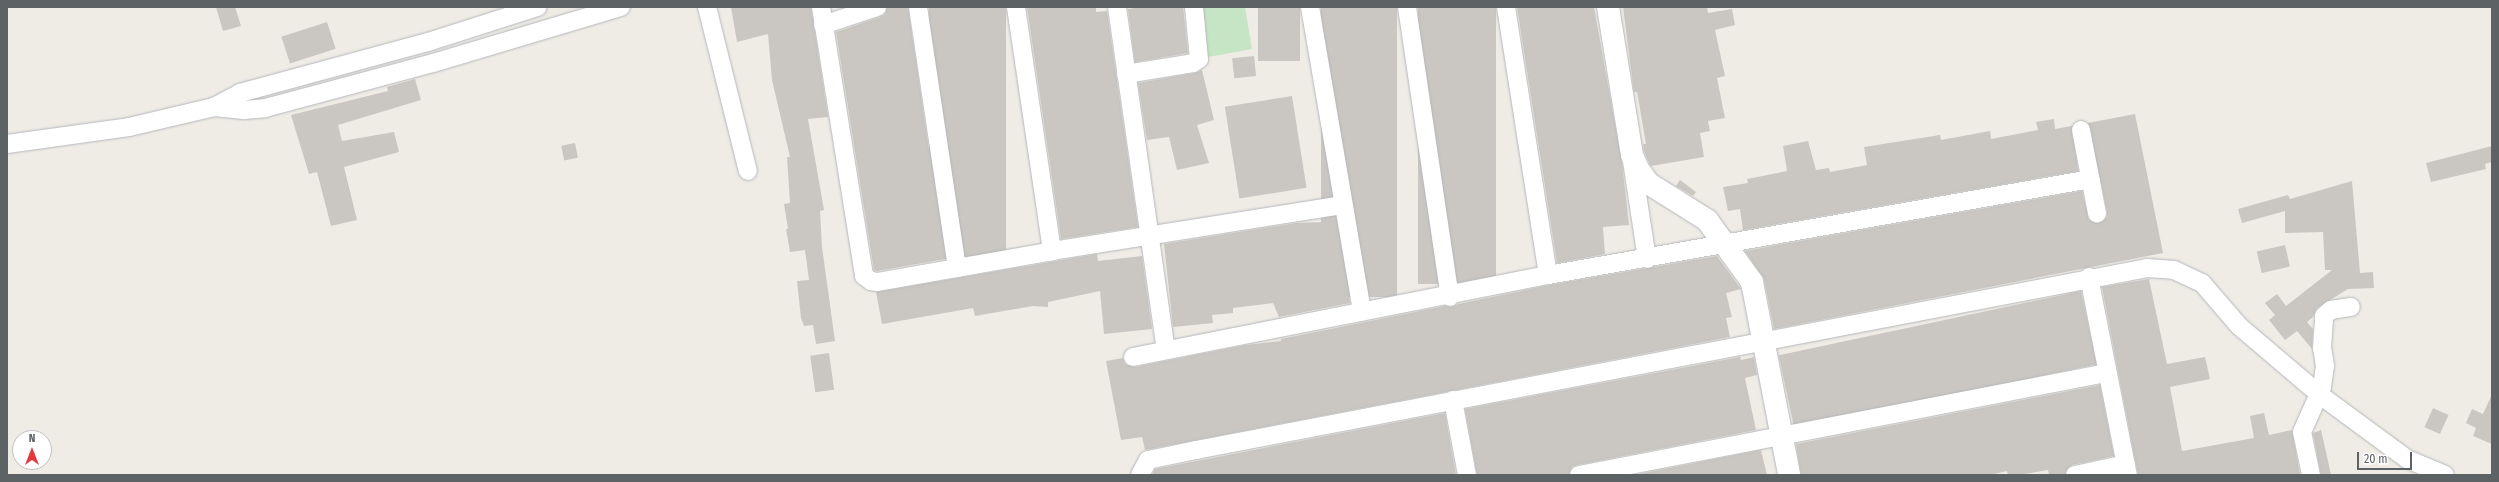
<!DOCTYPE html>
<style>
body{margin:0}
#map{position:relative;width:2499px;height:482px;overflow:hidden;background:#efece6;font-family:"Fira Sans Condensed",sans-serif}
div>[style]{position:absolute}
.green>*{inset:0;background:#c6e5c4}
.building>*{inset:0;background:#cac7c2;transform-origin:0 0}
.roads{filter:drop-shadow(0 0 1px #b3b6ba) drop-shadow(0 0 1px #b3b6ba)}
.street>*{height:18px;margin:-9px;padding:0 9px;transform-origin:9px;border-radius:9px;background:#fff}
.secondary>*{height:22px;margin:-11px;padding:0 11px;transform-origin:11px;border-radius:11px;background:#fff}
span{translate:-50% -50%;white-space:nowrap;text-align:center;line-height:1.15;-webkit-text-stroke:3px #fff;paint-order:stroke}
.frame{position:absolute;inset:0;border:8px solid #5d6265;pointer-events:none}
.north{position:absolute;left:12px;top:430px;width:40px;height:40px;box-sizing:border-box;background:#fff;border:1px solid #bec0c1;border-radius:50%;rotate:0deg;font-size:11px;font-weight:700;line-height:16px;text-align:center;color:#5d6265}
.north::after{content:'';display:block;margin:auto;width:14px;height:18px;background:#e03a3b;clip-path:polygon(50% 0,100% 100%,50% 72%,0 100%)}
.scale{position:absolute;left:2357px;top:452px;width:55px;height:18px;box-sizing:border-box;border:2px solid #5d6265;border-top:0;padding-left:5px;font-size:12px;line-height:14px;white-space:nowrap;color:#5d6265;-webkit-text-stroke:3px #fff;paint-order:stroke}
</style>
<div id="map">
<div class="green">
<i style="clip-path:polygon(1198px 7px,1245px 7px,1252px 49px,1208px 57px)"></i>
</div>
<div class="building">
<i style="clip-path:polygon(216px 7px,235px 7px,241px 26px,223px 31px)"></i>
<i style="clip-path:polygon(731px 7px,811px 7px,828px 117px,808px 119px,824px 210px,820px 211px,822px 247px,835px 341px,816px 344px,813px 325px,804px 326px,801px 318px,797px 281px,809px 280px,805px 250px,790px 252px,786px 229px,788px 229px,784px 204px,790px 203px,787px 157px,790px 157px,772px 80px,768px 34px,737px 42px)"></i>
<i style="clip-path:polygon(887px 7px,908px 7px,945px 259px,877px 271px,874px 270px,836px 32px,880px 17px,885px 14px)"></i>
<i style="left:929px;top:7px;width:77px;height:252px"></i>
<i style="clip-path:polygon(1027px 7px,1096px 7px,1096px 12px,1107px 11px,1138px 227px,1061px 239px)"></i>
<i style="clip-path:polygon(1142px 7px,1183px 7px,1188px 53px,1135px 62px,1128px 9px)"></i>
<i style="left:1258px;top:7px;width:42px;height:54px"></i>
<i style="left:1321px;top:7px;width:76px;height:290px"></i>
<i style="left:1418px;top:7px;width:78px;height:277px"></i>
<i style="clip-path:polygon(1517px 7px,1594px 7px,1622px 163px,1629px 225px,1603px 227px,1605px 254px,1557px 263px)"></i>
<i style="clip-path:polygon(1623px 7px,1707px 7px,1708px 13px,1732px 9px,1735px 25px,1715px 30px,1725px 76px,1717px 78px,1725px 118px,1708px 121px,1710px 131px,1700px 133px,1704px 157px,1651px 166px,1649px 163px,1644px 151px,1643px 144px,1646px 144px,1637px 92px,1634px 92px)"></i>
<i style="left:327px;top:22px;width:28px;height:48px;rotate:72deg"></i>
<i style="left:1254px;top:56px;width:20px;height:22px;rotate:84deg"></i>
<i style="clip-path:polygon(1202px 70px,1214px 120px,1197px 125px,1209px 163px,1177px 170px,1169px 137px,1147px 140px,1138px 83px,1195px 73px)"></i>
<i style="clip-path:polygon(415px 79px,421px 100px,338px 125px,342px 141px,394px 132px,399px 152px,344px 167px,357px 220px,331px 226px,317px 172px,309px 174px,291px 115px,388px 91px,387px 87px)"></i>
<i style="left:1292px;top:96px;width:93px;height:68px;rotate:81deg"></i>
<i style="clip-path:polygon(2135px 114px,2163px 253px,1774px 329px,1764px 279px,1745px 251px,2082px 191px,2089px 220px,2099px 223px,2107px 217px,2107px 211px,2088px 123px)"></i>
<i style="clip-path:polygon(2054px 119px,2055px 129px,2072px 126px,2078px 171px,1743px 230px,1740px 209px,1728px 211px,1723px 187px,1748px 183px,1747px 179px,1787px 171px,1783px 146px,1808px 141px,1816px 170px,1829px 168px,1830px 172px,1867px 165px,1864px 147px,1940px 135px,1941px 140px,1990px 131px,1991px 139px,2038px 130px,2036px 122px)"></i>
<i style="left:575px;top:143px;width:15px;height:14px;rotate:79deg"></i>
<i style="clip-path:polygon(2492px 146px,2492px 162px,2485px 164px,2486px 169px,2431px 182px,2426px 163px)"></i>
<i style="clip-path:polygon(1680px 180px,1696px 192px,1693px 196px,1676px 186px)"></i>
<i style="clip-path:polygon(2352px 181px,2360px 273px,2373px 272px,2374px 288px,2348px 289px,2317px 308px,2313px 317px,2307px 322px,2313px 329px,2312px 349px,2297px 331px,2285px 340px,2269px 320px,2275px 315px,2265px 303px,2277px 294px,2286px 306px,2332px 270px,2325px 270px,2323px 232px,2285px 233px,2285px 211px,2242px 223px,2238px 209px,2288px 195px,2290px 199px)"></i>
<i style="clip-path:polygon(1326px 222px,1327px 259px,1342px 256px,1350px 303px,1279px 317px,1273px 303px,1233px 308px,1233px 313px,1212px 315px,1213px 323px,1173px 327px,1164px 244px,1296px 223px)"></i>
<i style="left:2285px;top:245px;width:22px;height:29px;rotate:77deg"></i>
<i style="clip-path:polygon(1097px 254px,1098px 261px,1142px 256px,1152px 329px,1104px 334px,1100px 291px,1048px 302px,1048px 307px,1033px 306px,975px 316px,973px 308px,882px 324px,876px 292px)"></i>
<i style="clip-path:polygon(1717px 256px,1741px 289px,1726px 293px,1732px 317px,1726px 318px,1730px 337px,1145px 450px,1142px 437px,1121px 440px,1106px 361px,1123px 358px,1125px 364px,1135px 367px,1246px 345px,1281px 341px,1281px 339px,1445px 306px,1452px 307px,1458px 304px,1550px 285px)"></i>
<i style="clip-path:polygon(2149px 279px,2167px 364px,2205px 357px,2210px 379px,2170px 387px,2182px 451px,2254px 438px,2250px 416px,2264px 413px,2269px 435px,2292px 430px,2300px 475px,2138px 475px,2102px 287px)"></i>
<i style="left:2081px;top:291px;width:75px;height:309px;rotate:78deg"></i>
<i style="left:829px;top:353px;width:37px;height:19px;rotate:82deg"></i>
<i style="clip-path:polygon(1740px 357px,1741px 360px,1754px 357px,1757px 375px,1745px 378px,1756px 430px,1577px 465px,1572px 467px,1569px 475px,1477px 475px,1465px 409px)"></i>
<i style="clip-path:polygon(2100px 385px,2114px 456px,2072px 465px,2068px 468px,2065px 475px,2049px 475px,2048px 470px,2019px 475px,2008px 475px,2007px 471px,1990px 475px,1801px 475px,1796px 444px)"></i>
<i style="clip-path:polygon(2492px 394px,2492px 444px,2473px 436px,2476px 428px,2466px 423px,2472px 409px,2483px 414px)"></i>
<i style="left:2433px;top:408px;width:17px;height:21px;rotate:24deg"></i>
<i style="clip-path:polygon(1445px 413px,1456px 475px,1152px 475px,1155px 469px)"></i>
<i style="clip-path:polygon(2321px 430px,2324px 443px,2331px 475px,2321px 475px,2313px 433px)"></i>
<i style="clip-path:polygon(1761px 450px,1767px 475px,1634px 475px)"></i>
</div>
<div class="roads">
<div class="street">
<i style="left:707px;top:7px;width:169px;rotate:76deg"></i>
<i style="left:821px;top:7px;width:272px;rotate:80.9deg"></i>
<i style="left:864px;top:276px;width:9px;rotate:36deg"></i>
<i style="left:871px;top:281px;width:6px;rotate:9deg"></i>
<i style="left:877px;top:282px;width:178px;rotate:-10deg"></i>
<i style="left:1052px;top:251px;width:294px;rotate:-9deg"></i>
<i style="left:918px;top:7px;width:264px;rotate:81.5deg"></i>
<i style="left:1016px;top:7px;width:247px;rotate:81.6deg"></i>
<i style="left:1117px;top:7px;width:346px;rotate:81.9deg"></i>
<i style="left:1310px;top:7px;width:309px;rotate:80.3deg"></i>
<i style="left:1407px;top:7px;width:293px;rotate:81.6deg"></i>
<i style="left:1506px;top:7px;width:271px;rotate:81.1deg"></i>
<i style="left:823px;top:25px;width:57px;rotate:-18.4deg"></i>
<i style="left:1126px;top:74px;width:68px;rotate:-9.3deg"></i>
<i style="left:1193px;top:63px;width:7px;rotate:-34deg"></i>
<i style="left:1199px;top:59px;width:52px;rotate:-95.5deg"></i>
<i style="left:214px;top:107px;width:30px;rotate:-28deg"></i>
<i style="left:240px;top:93px;width:195px;rotate:-15.2deg"></i>
<i style="left:428px;top:42px;width:115px;rotate:-17.7deg"></i>
<i style="left:2081px;top:130px;width:85px;rotate:79.1deg"></i>
<i style="left:7px;top:144px;width:123px;rotate:-7.9deg"></i>
<i style="left:129px;top:127px;width:87px;rotate:-13.2deg"></i>
<i style="left:214px;top:107px;width:30px;rotate:6deg"></i>
<i style="left:244px;top:110px;width:21px;rotate:-5deg"></i>
<i style="left:265px;top:108px;width:174px;rotate:-15deg"></i>
<i style="left:433px;top:63px;width:196px;rotate:-16.6deg"></i>
<i style="left:1632px;top:161px;width:99px;rotate:81.3deg"></i>
<i style="left:2089px;top:277px;width:202px;rotate:78.9deg"></i>
<i style="left:1133px;top:357px;width:423px;rotate:-11.2deg"></i>
<i style="left:1548px;top:275px;width:551px;rotate:-10.03deg"></i>
<i style="left:1453px;top:400px;width:76px;rotate:79.4deg"></i>
<i style="left:1140px;top:475px;width:17px;rotate:-62deg"></i>
<i style="left:1148px;top:460px;width:49px;rotate:-11.8deg"></i>
<i style="left:1196px;top:450px;width:968px;rotate:-10.83deg"></i>
<i style="left:2147px;top:268px;width:27px;rotate:4deg"></i>
<i style="left:2174px;top:270px;width:31px;rotate:25deg"></i>
<i style="left:2202px;top:283px;width:57px;rotate:49.3deg"></i>
<i style="left:2239px;top:326px;width:106px;rotate:40.4deg"></i>
<i style="left:2320px;top:395px;width:108px;rotate:36.3deg"></i>
<i style="left:2407px;top:459px;width:41px;rotate:22.8deg"></i>
<i style="left:1579px;top:475px;width:537px;rotate:-10.95deg"></i>
<i style="left:2075px;top:475px;width:52px;rotate:-12.2deg"></i>
<i style="left:2311px;top:475px;width:44px;rotate:-101.8deg"></i>
<i style="left:2302px;top:432px;width:49px;rotate:-66deg"></i>
<i style="left:2322px;top:387px;width:21px;rotate:-82deg"></i>
<i style="left:2325px;top:366px;width:18px;rotate:-99deg"></i>
<i style="left:2322px;top:348px;width:32px;rotate:-86deg"></i>
<i style="left:2324px;top:316px;width:9px;rotate:-41deg"></i>
<i style="left:2331px;top:310px;width:20px;rotate:-9deg"></i>
</div>
<div class="secondary">
<i style="left:1608px;top:7px;width:150px;rotate:80.8deg"></i>
<i style="left:1632px;top:155px;width:15px;rotate:67deg"></i>
<i style="left:1638px;top:169px;width:17px;rotate:54deg"></i>
<i style="left:1648px;top:183px;width:70px;rotate:32.1deg"></i>
<i style="left:1707px;top:220px;width:77px;rotate:54deg"></i>
<i style="left:1752px;top:282px;width:197px;rotate:79.1deg"></i>
</div>
</div>
<div class="frame"></div>
<div class="north">N</div>
<div class="scale">20 m</div>
</div>
